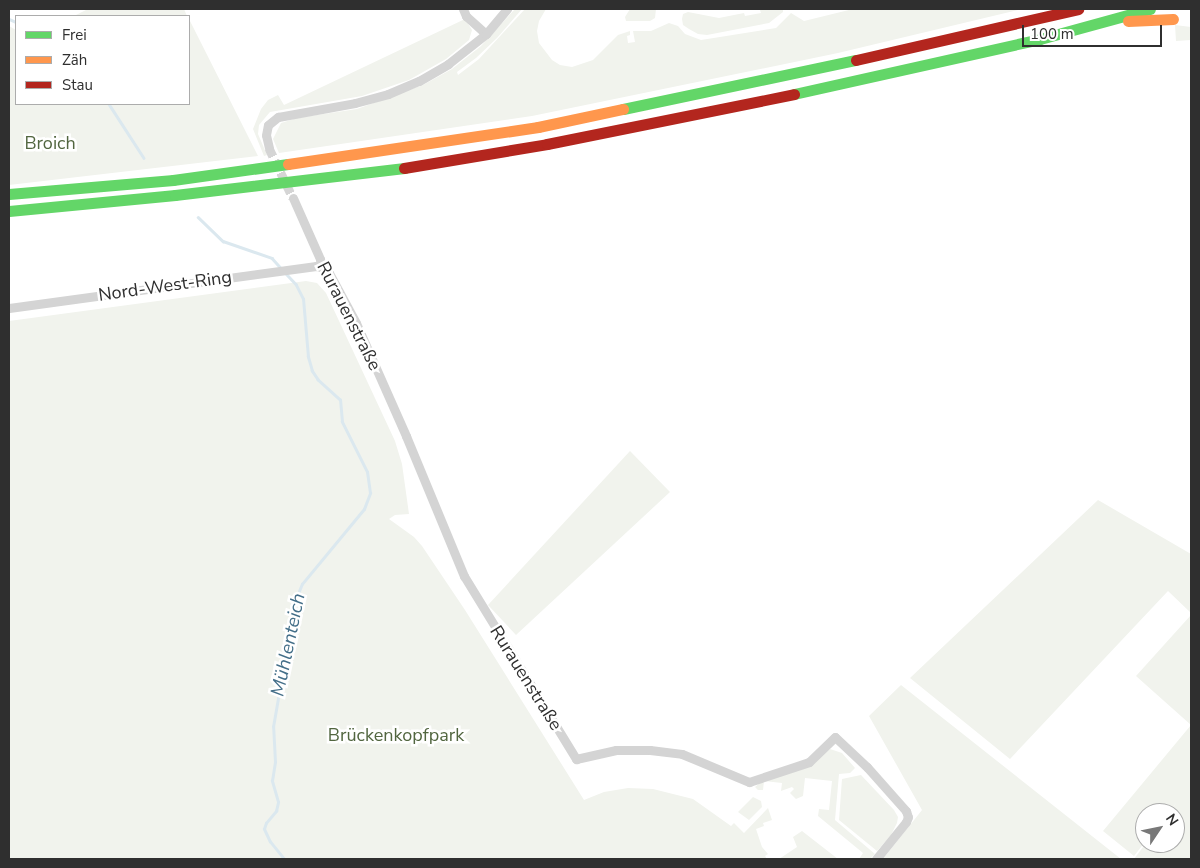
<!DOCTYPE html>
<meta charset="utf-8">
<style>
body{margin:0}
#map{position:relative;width:1200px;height:868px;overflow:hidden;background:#fff;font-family:"Nunito Sans",sans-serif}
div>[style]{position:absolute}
.green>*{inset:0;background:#f1f3ed}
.stream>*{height:2.5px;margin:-1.25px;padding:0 1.25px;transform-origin:1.25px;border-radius:1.25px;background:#dbe8ef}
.street-tunnel>*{height:9px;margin-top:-4.5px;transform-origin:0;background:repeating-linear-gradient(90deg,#d5d5d5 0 9px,transparent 0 13.5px)}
.street>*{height:9px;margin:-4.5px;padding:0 4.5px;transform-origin:4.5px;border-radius:4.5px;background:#d4d4d4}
.fast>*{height:11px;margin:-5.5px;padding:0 5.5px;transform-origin:5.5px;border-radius:5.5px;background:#63d668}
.slow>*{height:11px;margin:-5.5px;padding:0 5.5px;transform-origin:5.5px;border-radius:5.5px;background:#ff974d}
.jam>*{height:11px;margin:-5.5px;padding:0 5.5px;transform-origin:5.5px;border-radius:5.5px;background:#b3261e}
span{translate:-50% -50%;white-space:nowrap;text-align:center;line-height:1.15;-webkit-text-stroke:5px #fff;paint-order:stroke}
.park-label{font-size:18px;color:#526640}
.street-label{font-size:18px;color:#2f2f2f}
.water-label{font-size:19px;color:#446f89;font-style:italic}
.frame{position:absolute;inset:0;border:10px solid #2f2f2f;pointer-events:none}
.legend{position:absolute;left:15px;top:15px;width:175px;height:90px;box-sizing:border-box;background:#fff;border:1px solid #acacac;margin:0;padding:6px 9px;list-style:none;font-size:15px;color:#2f2f2f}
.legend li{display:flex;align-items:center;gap:10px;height:25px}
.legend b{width:25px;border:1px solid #acacac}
.north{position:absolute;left:1135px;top:803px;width:50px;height:50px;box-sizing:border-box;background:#fff;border:1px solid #acacac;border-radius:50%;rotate:56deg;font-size:14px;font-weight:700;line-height:20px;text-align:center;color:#2f2f2f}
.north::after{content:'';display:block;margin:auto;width:18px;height:22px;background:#787878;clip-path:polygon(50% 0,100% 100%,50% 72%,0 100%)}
.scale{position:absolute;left:1022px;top:25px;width:140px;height:22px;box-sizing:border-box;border:2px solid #2f2f2f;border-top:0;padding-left:6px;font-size:15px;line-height:18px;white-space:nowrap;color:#2f2f2f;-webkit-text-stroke:4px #fff;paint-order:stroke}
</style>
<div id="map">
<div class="green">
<i style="clip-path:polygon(88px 9px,184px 9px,187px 16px,74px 16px)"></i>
<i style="clip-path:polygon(515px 9px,522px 9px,497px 38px,476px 58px,457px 72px,458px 75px,479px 59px,525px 9px,546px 9px,539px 21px,537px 31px,539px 43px,552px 60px,560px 65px,572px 67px,593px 60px,618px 35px,630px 31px,630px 35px,627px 36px,628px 43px,635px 42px,633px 31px,651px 31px,669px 23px,678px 26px,685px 34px,701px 40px,776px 28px,791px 13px,804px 21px,853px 9px,1022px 9px,838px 53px,532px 116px,279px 153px,273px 139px,281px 123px,297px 118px,357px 109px,423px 85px,452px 69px,481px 46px)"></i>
<i style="clip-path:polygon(630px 9px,656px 9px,655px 18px,650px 21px,626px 21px,625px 17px)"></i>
<i style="clip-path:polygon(765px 9px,783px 9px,783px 12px,769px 23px,707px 35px,698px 34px,689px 29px,683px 25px,682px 19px,683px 14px,688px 12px,719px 18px,744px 13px,745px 16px,761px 13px,760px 10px)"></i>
<i style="clip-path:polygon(189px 19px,258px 156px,9px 185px,9px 26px,16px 30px,16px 104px,189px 104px)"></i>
<i style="clip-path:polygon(465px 19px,472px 30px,469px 40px,446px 59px,409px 80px,362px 96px,270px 112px,259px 125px,258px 134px,267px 155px,264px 156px,253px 129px,261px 109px,268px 100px,278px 95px,284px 105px)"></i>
<i style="clip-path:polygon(1175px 25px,1191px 27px,1191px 40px,1176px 41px)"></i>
<i style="clip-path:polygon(306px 281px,317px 283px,326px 293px,395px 441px,402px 464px,409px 514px,395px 515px,389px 519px,414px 537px,422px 546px,465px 610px,584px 800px,604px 792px,628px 788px,653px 789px,693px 799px,731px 826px,734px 823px,744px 833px,768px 808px,772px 820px,763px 823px,764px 826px,756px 829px,762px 847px,768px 854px,765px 856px,767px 859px,10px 859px,9px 321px)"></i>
<i style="clip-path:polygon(630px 451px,670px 492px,516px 635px,488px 605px)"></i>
<i style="clip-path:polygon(1098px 500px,1191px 554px,1191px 613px,1168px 591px,1010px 759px,910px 678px)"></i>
<i style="clip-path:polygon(1191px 615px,1191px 859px,1134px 859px,1146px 843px,1175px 843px,1175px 813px,1169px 813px,1177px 802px,1168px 813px,1145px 813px,1145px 842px,1134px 856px,1103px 831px,1191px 725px,1136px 676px)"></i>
<i style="clip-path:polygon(901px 685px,1121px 859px,883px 859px,922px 810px,869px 716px)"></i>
<i style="clip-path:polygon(830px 749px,842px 753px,855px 768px,850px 773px,839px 774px,835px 820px,875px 854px,870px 859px,859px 859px,863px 853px,818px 816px,819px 809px,829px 810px,832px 781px,805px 778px,803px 796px,796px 799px,790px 793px,794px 789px,792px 787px,781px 791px,782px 783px,764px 781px,763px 790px,758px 790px,755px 787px,761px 782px,796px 771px)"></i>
<i style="clip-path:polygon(861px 775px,894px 810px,898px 817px,897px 823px,891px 835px,877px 851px,839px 820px,842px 779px)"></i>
<i style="clip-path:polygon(753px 797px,761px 801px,762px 807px,749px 820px,738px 812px)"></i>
<i style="clip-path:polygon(802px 831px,838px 859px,779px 859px,797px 847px,793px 837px)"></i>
</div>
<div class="stream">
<i style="left:9px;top:19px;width:8px;rotate:23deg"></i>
<i style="left:109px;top:104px;width:64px;rotate:57.1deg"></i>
<i style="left:198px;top:217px;width:35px;rotate:44deg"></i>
<i style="left:223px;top:241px;width:52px;rotate:19.1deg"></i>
<i style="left:272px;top:258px;width:15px;rotate:48deg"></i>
<i style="left:284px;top:859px;width:22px;rotate:-129deg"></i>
<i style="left:270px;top:842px;width:14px;rotate:-115deg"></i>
<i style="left:264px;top:829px;width:6px;rotate:-72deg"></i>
<i style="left:266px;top:823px;width:16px;rotate:-50deg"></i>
<i style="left:276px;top:811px;width:9px;rotate:-77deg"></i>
<i style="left:278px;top:802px;width:22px;rotate:-106deg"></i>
<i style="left:272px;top:781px;width:19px;rotate:-81deg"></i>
<i style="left:275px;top:762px;width:35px;rotate:-93deg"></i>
<i style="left:273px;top:727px;width:128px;rotate:-80.1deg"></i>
<i style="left:295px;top:601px;width:18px;rotate:-68deg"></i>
<i style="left:302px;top:584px;width:97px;rotate:-50.4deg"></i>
<i style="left:364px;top:509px;width:17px;rotate:-69deg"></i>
<i style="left:370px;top:493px;width:21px;rotate:-98deg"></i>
<i style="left:367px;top:472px;width:56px;rotate:-116.6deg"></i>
<i style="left:342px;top:422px;width:22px;rotate:-95deg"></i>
<i style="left:340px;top:400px;width:30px;rotate:-138deg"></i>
<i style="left:318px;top:380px;width:11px;rotate:-124deg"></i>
<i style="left:312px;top:371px;width:15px;rotate:-106deg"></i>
<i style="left:308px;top:357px;width:58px;rotate:-94.9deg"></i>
<i style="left:303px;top:299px;width:16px;rotate:-117deg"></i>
<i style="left:296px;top:285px;width:16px;rotate:-133deg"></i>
</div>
<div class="street-tunnel">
<i style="left:269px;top:148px;width:55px;rotate:64.4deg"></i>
</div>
<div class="street">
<i style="left:463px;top:9px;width:8px;rotate:67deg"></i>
<i style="left:466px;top:16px;width:27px;rotate:42deg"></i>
<i style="left:269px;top:148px;width:13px;rotate:-103deg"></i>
<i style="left:266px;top:135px;width:10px;rotate:-79deg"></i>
<i style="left:268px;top:125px;width:13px;rotate:-39deg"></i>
<i style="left:278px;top:117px;width:78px;rotate:-10.3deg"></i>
<i style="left:355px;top:103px;width:34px;rotate:-15deg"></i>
<i style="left:388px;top:94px;width:34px;rotate:-23deg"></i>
<i style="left:419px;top:81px;width:34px;rotate:-30deg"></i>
<i style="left:448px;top:64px;width:48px;rotate:-38.3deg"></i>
<i style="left:486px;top:34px;width:33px;rotate:-50deg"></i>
<i style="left:293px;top:198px;width:67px;rotate:66.1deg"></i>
<i style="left:320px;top:259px;width:8px;rotate:83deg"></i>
<i style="left:321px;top:267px;width:10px;rotate:37deg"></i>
<i style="left:329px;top:273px;width:57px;rotate:61.6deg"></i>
<i style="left:356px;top:323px;width:124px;rotate:66.1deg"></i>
<i style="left:406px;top:436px;width:152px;rotate:67.5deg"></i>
<i style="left:464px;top:576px;width:215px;rotate:58.5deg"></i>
<i style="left:576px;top:759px;width:41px;rotate:-12.7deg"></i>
<i style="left:616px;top:750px;width:34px"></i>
<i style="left:650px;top:750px;width:32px;rotate:7deg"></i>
<i style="left:682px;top:754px;width:73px;rotate:22.7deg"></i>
<i style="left:749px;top:782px;width:63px;rotate:-18.4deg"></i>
<i style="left:809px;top:762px;width:36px;rotate:-44deg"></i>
<i style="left:835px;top:737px;width:44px;rotate:43.2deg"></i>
<i style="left:867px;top:767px;width:59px;rotate:48.4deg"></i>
<i style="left:906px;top:811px;width:6px;rotate:72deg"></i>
<i style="left:908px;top:817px;width:5px;rotate:112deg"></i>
<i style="left:906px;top:822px;width:48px;rotate:129deg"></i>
<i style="left:9px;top:308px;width:310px;rotate:-7.8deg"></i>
<i style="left:316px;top:266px;width:5px;rotate:11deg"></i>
</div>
<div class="fast">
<i style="left:794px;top:94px;width:252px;rotate:-12.6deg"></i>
<i style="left:1040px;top:39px;width:114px;rotate:-15.3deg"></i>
<i style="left:623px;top:109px;width:238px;rotate:-11.9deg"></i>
<i style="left:9px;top:194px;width:165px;rotate:-4.9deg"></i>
<i style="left:173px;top:180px;width:116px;rotate:-7.9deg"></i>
<i style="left:9px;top:211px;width:167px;rotate:-5.5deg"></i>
<i style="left:175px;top:195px;width:231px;rotate:-6.7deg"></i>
</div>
<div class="slow">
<i style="left:1128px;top:21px;width:45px;rotate:-2.5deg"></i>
<i style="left:288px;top:164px;width:253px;rotate:-8.4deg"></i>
<i style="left:538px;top:127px;width:87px;rotate:-12deg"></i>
</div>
<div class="jam">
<i style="left:856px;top:60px;width:228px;rotate:-12.9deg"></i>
<i style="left:404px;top:168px;width:145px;rotate:-9.5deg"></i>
<i style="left:547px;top:144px;width:252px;rotate:-11.4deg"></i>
</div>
<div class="park-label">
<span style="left:50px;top:143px">Broich</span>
<span style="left:396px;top:735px">Brückenkopfpark</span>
</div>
<div class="street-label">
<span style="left:165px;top:286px;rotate:-8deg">Nord-West-Ring</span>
<span style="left:349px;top:316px;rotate:63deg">Rurauenstraße</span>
<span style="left:526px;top:678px;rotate:58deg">Rurauenstraße</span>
</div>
<div class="water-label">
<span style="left:289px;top:645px;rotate:-78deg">Mühlenteich</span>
</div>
<div class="frame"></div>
<ul class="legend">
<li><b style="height:6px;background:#63d668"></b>Frei</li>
<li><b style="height:6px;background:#ff974d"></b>Zäh</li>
<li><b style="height:6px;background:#b3261e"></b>Stau</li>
</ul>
<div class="north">N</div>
<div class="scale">100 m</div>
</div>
